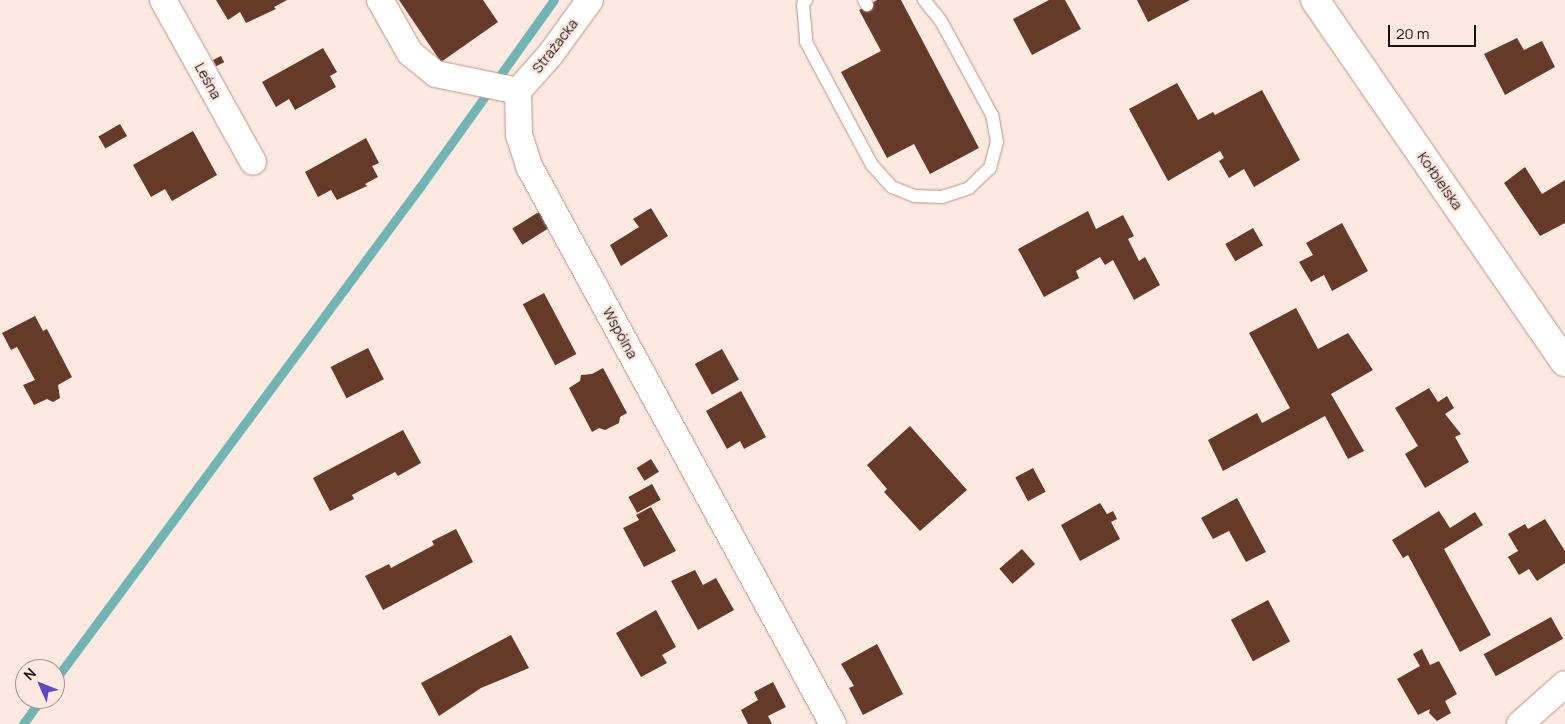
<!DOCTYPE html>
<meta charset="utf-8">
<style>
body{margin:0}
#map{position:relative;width:1565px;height:724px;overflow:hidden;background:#fee9e0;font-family:Manrope,sans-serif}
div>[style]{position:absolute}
.stream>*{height:9px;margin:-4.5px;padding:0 4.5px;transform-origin:4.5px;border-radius:4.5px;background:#70b4b3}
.building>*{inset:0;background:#663a29;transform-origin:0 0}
.roads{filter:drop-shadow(0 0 1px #b69589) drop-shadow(0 0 1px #b69589)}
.service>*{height:12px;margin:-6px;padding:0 6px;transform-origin:6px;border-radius:6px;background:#fff}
.minor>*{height:26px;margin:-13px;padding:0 13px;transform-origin:13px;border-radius:13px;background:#fff}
.tertiary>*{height:28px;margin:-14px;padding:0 14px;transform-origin:14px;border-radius:14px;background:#fff}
span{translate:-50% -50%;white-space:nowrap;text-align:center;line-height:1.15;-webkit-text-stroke:5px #fee9e0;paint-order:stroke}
.street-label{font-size:14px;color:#1d110d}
.north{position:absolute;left:15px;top:659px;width:50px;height:50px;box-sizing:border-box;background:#fee9e0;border:1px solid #a4938c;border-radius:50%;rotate:314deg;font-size:14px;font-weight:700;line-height:20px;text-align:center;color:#1d110d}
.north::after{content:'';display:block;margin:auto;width:18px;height:22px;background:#5d4bc3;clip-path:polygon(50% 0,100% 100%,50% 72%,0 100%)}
.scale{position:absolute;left:1388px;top:25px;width:88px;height:22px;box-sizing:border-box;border:2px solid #1d110d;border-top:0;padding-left:6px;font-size:15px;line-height:18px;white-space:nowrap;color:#1d110d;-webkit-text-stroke:4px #fee9e0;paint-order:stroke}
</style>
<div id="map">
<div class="stream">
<i style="left:55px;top:680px;width:613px;rotate:-53.49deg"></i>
<i style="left:420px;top:187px;width:230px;rotate:-54.4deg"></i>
<i style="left:23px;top:724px;width:31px;rotate:-54deg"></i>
</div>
<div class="building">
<i style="clip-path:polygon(216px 0,287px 0,274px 7px,276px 9px,246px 23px,240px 12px,228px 20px)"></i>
<i style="clip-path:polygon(399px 0,483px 0,498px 22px,441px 62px)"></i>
<i style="clip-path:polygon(877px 0,901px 0,979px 148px,930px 174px,914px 144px,887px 158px,841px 72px,881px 51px,859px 10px)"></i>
<i style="clip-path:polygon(1049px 0,1065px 0,1081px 29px,1032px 55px,1013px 19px)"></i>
<i style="clip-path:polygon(1137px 0,1190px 0,1148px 22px)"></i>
<i style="clip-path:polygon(1517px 38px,1524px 50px,1542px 41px,1555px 67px,1505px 95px,1484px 54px)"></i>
<i style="clip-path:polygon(323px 48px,337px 72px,330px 76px,336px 87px,295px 110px,289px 99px,276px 107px,262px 82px)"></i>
<i style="left:221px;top:56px;width:7px;height:9px;rotate:63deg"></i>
<i style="clip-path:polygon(1177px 83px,1198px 120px,1213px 112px,1215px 115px,1262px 90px,1300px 160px,1254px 187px,1244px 169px,1229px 178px,1219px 161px,1224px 158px,1220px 151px,1168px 181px,1129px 109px)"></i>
<i style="left:120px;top:124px;width:14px;height:25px;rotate:60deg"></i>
<i style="clip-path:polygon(193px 131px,217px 175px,172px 201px,165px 189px,151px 197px,133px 165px)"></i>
<i style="clip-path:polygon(366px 138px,379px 163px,372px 166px,378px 177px,365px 184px,367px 186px,337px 200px,331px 190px,318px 197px,305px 172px)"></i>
<i style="clip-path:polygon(1525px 167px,1542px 194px,1565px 180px,1565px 223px,1540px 236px,1504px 183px)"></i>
<i style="clip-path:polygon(651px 208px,668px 236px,621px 266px,610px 245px,639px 227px,633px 219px)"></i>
<i style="left:542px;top:210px;width:19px;height:35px;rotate:58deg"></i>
<i style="clip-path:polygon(1088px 211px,1096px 229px,1123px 215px,1134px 236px,1128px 239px,1139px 261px,1145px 257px,1160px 285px,1134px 300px,1113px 260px,1105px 265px,1100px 257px,1076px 271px,1079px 278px,1044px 297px,1018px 249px)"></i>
<i style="clip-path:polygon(1342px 223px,1368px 271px,1332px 291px,1324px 275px,1311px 282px,1299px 262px,1313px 255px,1306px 243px)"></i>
<i style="left:1253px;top:228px;width:20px;height:32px;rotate:60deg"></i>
<i style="left:544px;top:293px;width:69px;height:24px;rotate:62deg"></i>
<i style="clip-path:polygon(1296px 308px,1318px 349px,1348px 333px,1373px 370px,1331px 394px,1364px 451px,1348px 459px,1325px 416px,1223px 471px,1208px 440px,1257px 413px,1262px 423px,1290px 408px,1249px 333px)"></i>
<i style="clip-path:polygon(35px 316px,43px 331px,47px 329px,72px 377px,58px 385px,60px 398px,53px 402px,47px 399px,34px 405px,23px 385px,35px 380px,17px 347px,11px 350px,2px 333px)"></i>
<i style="left:368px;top:348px;width:35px;height:42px;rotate:63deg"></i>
<i style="left:722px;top:349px;width:35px;height:31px;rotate:61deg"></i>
<i style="clip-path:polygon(603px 368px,627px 413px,620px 417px,619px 423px,605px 430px,599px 428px,592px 432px,569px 388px,580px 381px,581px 375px,592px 374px)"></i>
<i style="clip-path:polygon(1429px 388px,1438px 402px,1447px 396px,1454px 408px,1445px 414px,1461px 434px,1455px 437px,1469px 462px,1425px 488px,1405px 454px,1418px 446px,1395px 408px)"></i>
<i style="clip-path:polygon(741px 391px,766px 437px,744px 449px,740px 441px,727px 449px,706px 411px)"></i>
<i style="clip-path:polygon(910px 426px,967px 490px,920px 531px,884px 492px,887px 489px,867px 465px)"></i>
<i style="clip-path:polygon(403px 430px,421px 463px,398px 476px,395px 472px,352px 495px,354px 499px,330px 511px,313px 478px)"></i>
<i style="left:651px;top:459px;width:15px;height:17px;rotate:58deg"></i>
<i style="left:1033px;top:468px;width:27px;height:20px;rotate:62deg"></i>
<i style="left:652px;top:484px;width:18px;height:27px;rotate:61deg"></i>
<i style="clip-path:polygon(1237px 498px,1266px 552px,1246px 562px,1229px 531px,1213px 539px,1201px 518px)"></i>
<i style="clip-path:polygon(1100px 503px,1107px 514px,1113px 511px,1117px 519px,1111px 522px,1120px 539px,1080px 561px,1061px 525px)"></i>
<i style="clip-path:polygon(651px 507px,676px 551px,644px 567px,623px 528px,639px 520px,636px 515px)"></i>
<i style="clip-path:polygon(1439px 511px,1450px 528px,1475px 512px,1483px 525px,1444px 549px,1491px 635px,1460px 652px,1408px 555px,1403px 558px,1392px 540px)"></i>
<i style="clip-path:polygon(1545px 519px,1565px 551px,1565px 563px,1537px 581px,1529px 569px,1519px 575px,1508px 557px,1518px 551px,1508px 534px,1525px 524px,1528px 529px)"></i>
<i style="clip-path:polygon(456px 529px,473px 562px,383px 610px,365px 576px,389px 564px,391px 568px,434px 545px,432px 541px)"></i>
<i style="left:1022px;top:549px;width:20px;height:30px;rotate:49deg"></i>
<i style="clip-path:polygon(695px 570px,703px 585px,716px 578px,734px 610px,698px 630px,671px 581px)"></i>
<i style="left:1268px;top:600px;width:47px;height:42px;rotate:62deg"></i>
<i style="clip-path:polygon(656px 610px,676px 647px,662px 655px,667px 663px,641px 677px,616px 633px)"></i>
<i style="left:1551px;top:617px;width:25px;height:77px;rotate:61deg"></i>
<i style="clip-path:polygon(511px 635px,529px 668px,481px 688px,439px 716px,421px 683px)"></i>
<i style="clip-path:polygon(877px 644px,903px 694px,863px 715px,849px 688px,854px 686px,841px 664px)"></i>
<i style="clip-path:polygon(1422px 649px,1430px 665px,1439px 661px,1457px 694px,1445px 701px,1451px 713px,1437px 721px,1429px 713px,1430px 709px,1418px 715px,1397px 679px,1420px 666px,1413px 654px)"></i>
<i style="clip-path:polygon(773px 682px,786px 707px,768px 716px,772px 724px,748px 724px,741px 710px,758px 700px,754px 692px)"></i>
</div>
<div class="roads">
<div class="service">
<i style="left:806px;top:0;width:5px;rotate:127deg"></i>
<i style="left:803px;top:4px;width:38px;rotate:85deg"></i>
<i style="left:806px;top:42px;width:140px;rotate:61.8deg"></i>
<i style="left:872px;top:165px;width:30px;rotate:48deg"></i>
<i style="left:892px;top:187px;width:24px;rotate:22deg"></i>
<i style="left:914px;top:196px;width:28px;rotate:2deg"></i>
<i style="left:942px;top:197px;width:28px;rotate:-18deg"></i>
<i style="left:969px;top:188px;width:29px;rotate:-44deg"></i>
<i style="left:990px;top:168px;width:27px;rotate:-75deg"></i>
<i style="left:997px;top:142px;width:27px;rotate:-100deg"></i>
<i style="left:992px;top:115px;width:107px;rotate:-118.5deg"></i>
<i style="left:941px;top:21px;width:27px;rotate:-129deg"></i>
<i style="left:864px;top:0;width:6px;rotate:59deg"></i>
</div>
<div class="minor">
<i style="left:163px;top:0;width:185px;rotate:60.9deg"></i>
<i style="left:380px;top:0;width:61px;rotate:60.5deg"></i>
<i style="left:410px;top:53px;width:33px;rotate:39deg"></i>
<i style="left:436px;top:74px;width:84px;rotate:11.7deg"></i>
<i style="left:518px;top:91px;width:44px;rotate:88.7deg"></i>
<i style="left:519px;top:135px;width:35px;rotate:72deg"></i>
<i style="left:530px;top:168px;width:633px;rotate:61.41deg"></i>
<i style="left:518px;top:91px;width:48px;rotate:-48.4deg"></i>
<i style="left:550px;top:55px;width:68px;rotate:-54deg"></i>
<i style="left:1520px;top:724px;width:60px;rotate:-41.6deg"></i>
</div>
<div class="tertiary">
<i style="left:1315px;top:0;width:440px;rotate:55.4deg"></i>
</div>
</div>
<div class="street-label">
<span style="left:555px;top:46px;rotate:-52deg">Strażacka</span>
<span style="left:208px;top:81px;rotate:61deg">Leśna</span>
<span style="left:1440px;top:181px;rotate:55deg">Kołbielska</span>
<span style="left:620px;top:333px;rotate:61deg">Wspólna</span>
</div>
<div class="north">N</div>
<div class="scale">20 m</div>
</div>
